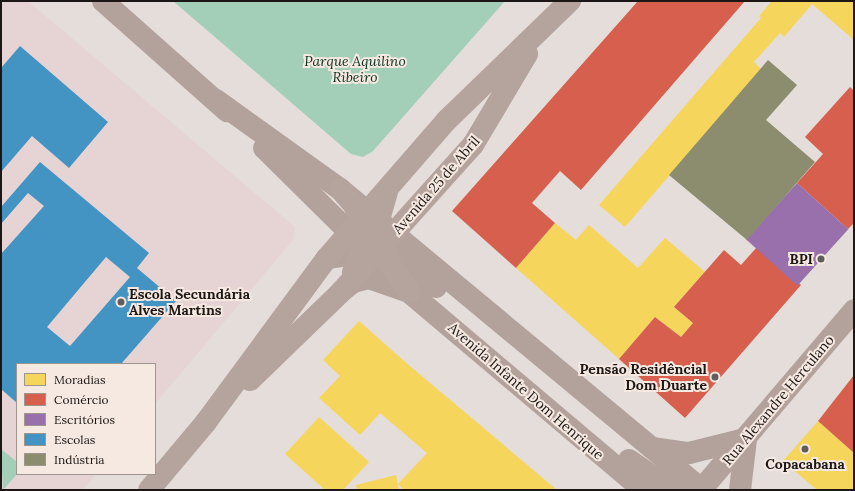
<!DOCTYPE html>
<meta charset="utf-8">
<style>
body{margin:0}
#map{position:relative;width:855px;height:491px;overflow:hidden;background:#e4ddd9;font-family:Lora,serif}
div>[style]{position:absolute}
.education>*{inset:0;background:#e6d4d5}
.green>*{inset:0;background:#a3ceb7}
.homes>*{inset:0;background:#f6d55c}
.shops>*{inset:0;background:#d6604d}
.offices>*{inset:0;background:#9970ab;transform-origin:0 0}
.schools>*{inset:0;background:#4393c3}
.industry>*{inset:0;background:#8c8c6e}
.secondary>*{height:22px;margin:-11px;padding:0 11px;transform-origin:11px;border-radius:11px;background:#b3a29c}
.primary>*{height:22px;margin:-11px;padding:0 11px;transform-origin:11px;border-radius:11px;background:#b4a49d}
.dots>*{width:11px;height:11px;translate:-50% -50%;box-sizing:border-box;border:2px solid #f6e9e1;border-radius:50%}
span{translate:-50% -50%;white-space:nowrap;text-align:center;line-height:1.15;-webkit-text-stroke:4px #f6e9e1;paint-order:stroke}
.park-label{font-size:14px;color:#0a3222;font-style:italic}
.street-label{font-size:14px;color:#1c1715}
.poi-label{font-size:14px;color:#1c1715;font-weight:700}
.right{translate:-100% -50%;text-align:right}
.left{translate:0 -50%;text-align:left}
.frame{position:absolute;inset:0;border:2px solid #1c1715;pointer-events:none}
.legend{position:absolute;left:16px;top:363px;width:140px;height:112px;box-sizing:border-box;background:#f6e9e1;border:1px solid #9f958f;margin:0;padding:5px 7px;list-style:none;font-size:12px;color:#1c1715}
.legend li{display:flex;align-items:center;gap:8px;height:20px}
.legend b{width:20px;border:1px solid #9f958f}
</style>
<div id="map">
<div class="education">
<i style="clip-path:polygon(1px 1px,28px 1px,295px 227px,293px 240px,155px 404px,155px 364px,17px 364px,17px 474px,96px 474px,83px 490px,1px 490px)"></i>
</div>
<div class="green">
<i style="clip-path:polygon(173px 1px,505px 1px,373px 151px,363px 157px,351px 154px)"></i>
<i style="clip-path:polygon(1px 449px,17px 462px,17px 474px,3px 490px)"></i>
</div>
<div class="homes">
<i style="clip-path:polygon(772px 1px,854px 1px,854px 40px,812px 4px,784px 37px,780px 33px,754px 62px,761px 69px,625px 227px,599px 205px,761px 18px,759px 16px)"></i>
<i style="clip-path:polygon(555px 223px,576px 240px,589px 225px,638px 268px,665px 238px,705px 272px,674px 307px,693px 323px,681px 337px,655px 317px,619px 359px,516px 268px)"></i>
<i style="clip-path:polygon(359px 321px,404px 361px,557px 490px,404px 490px,398px 484px,427px 453px,380px 413px,360px 435px,319px 398px,340px 376px,323px 360px)"></i>
<i style="clip-path:polygon(319px 417px,369px 462px,343px 490px,325px 490px,285px 454px)"></i>
<i style="clip-path:polygon(818px 421px,854px 453px,854px 490px,817px 490px,783px 461px)"></i>
<i style="clip-path:polygon(396px 475px,399px 490px,357px 490px,356px 485px)"></i>
</div>
<div class="shops">
<i style="clip-path:polygon(638px 1px,745px 1px,581px 190px,560px 171px,532px 203px,555px 223px,516px 268px,452px 211px)"></i>
<i style="clip-path:polygon(850px 87px,854px 91px,854px 223px,848px 229px,797px 183px,823px 154px,805px 137px)"></i>
<i style="clip-path:polygon(757px 247px,801px 285px,685px 418px,619px 359px,655px 317px,681px 337px,693px 323px,674px 307px,724px 250px,741px 265px)"></i>
<i style="clip-path:polygon(854px 375px,854px 453px,818px 421px)"></i>
</div>
<div class="offices">
<i style="left:797px;top:183px;width:69px;height:76px;rotate:42deg"></i>
</div>
<div class="schools">
<i style="clip-path:polygon(20px 46px,108px 122px,69px 168px,32px 136px,1px 172px,1px 68px)"></i>
<i style="clip-path:polygon(evenodd,40px 162px,149px 253px,137px 268px,176px 301px,121px 364px,17px 364px,17px 403px,1px 389px,1px 254px,44px 206px,28px 193px,1px 224px,1px 207px,40px 162px,106px 257px,130px 277px,70px 346px,47px 327px,106px 257px)"></i>
</div>
<div class="industry">
<i style="clip-path:polygon(768px 60px,797px 85px,766px 120px,815px 162px,747px 240px,669px 175px)"></i>
</div>
<div class="secondary">
<i style="left:103px;top:1px;width:166px;rotate:41.6deg"></i>
<i style="left:216px;top:100px;width:153px;rotate:35.7deg"></i>
<i style="left:340px;top:189px;width:471px;rotate:39.7deg"></i>
<i style="left:264px;top:148px;width:139px;rotate:44.7deg"></i>
<i style="left:327px;top:258px;width:21px;rotate:-8deg"></i>
<i style="left:348px;top:255px;width:46px;rotate:7.4deg"></i>
<i style="left:394px;top:261px;width:23px;rotate:23deg"></i>
<i style="left:415px;top:270px;width:27px;rotate:39deg"></i>
<i style="left:342px;top:291px;width:14px;rotate:-39deg"></i>
<i style="left:353px;top:282px;width:16px;rotate:-14deg"></i>
<i style="left:369px;top:278px;width:42px;rotate:19.3deg"></i>
<i style="left:409px;top:292px;width:307px;rotate:40.2deg"></i>
<i style="left:652px;top:448px;width:37px;rotate:8deg"></i>
<i style="left:689px;top:453px;width:58px;rotate:-14deg"></i>
<i style="left:629px;top:460px;width:44px;rotate:34.8deg"></i>
<i style="left:665px;top:485px;width:36px;rotate:6deg"></i>
<i style="left:701px;top:490px;width:236px;rotate:-49.6deg"></i>
<i style="left:740px;top:490px;width:51px;rotate:-83.3deg"></i>
</div>
<div class="primary">
<i style="left:340px;top:189px;width:21px;rotate:49deg"></i>
<i style="left:354px;top:205px;width:25px;rotate:67deg"></i>
<i style="left:364px;top:228px;width:18px;rotate:93deg"></i>
<i style="left:363px;top:246px;width:28px;rotate:111deg"></i>
<i style="left:387px;top:192px;width:25px;rotate:106deg"></i>
<i style="left:380px;top:216px;width:24px;rotate:85deg"></i>
<i style="left:382px;top:240px;width:28px;rotate:71deg"></i>
<i style="left:391px;top:266px;width:32px;rotate:55deg"></i>
<i style="left:250px;top:380px;width:125px;rotate:-44deg"></i>
<i style="left:340px;top:293px;width:199px;rotate:-48.1deg"></i>
<i style="left:473px;top:145px;width:106px;rotate:-59.3deg"></i>
<i style="left:149px;top:490px;width:89px;rotate:-50deg"></i>
<i style="left:206px;top:422px;width:204px;rotate:-53.6deg"></i>
<i style="left:327px;top:258px;width:181px;rotate:-49deg"></i>
<i style="left:446px;top:121px;width:173px;rotate:-44.1deg"></i>
</div>
<div class="dots">
<i style="left:821px;top:259px;background:#625c5a"></i>
<i style="left:121px;top:302px;background:#625c5a"></i>
<i style="left:715px;top:377px;background:#625c5a"></i>
<i style="left:805px;top:449px;background:#625c5a"></i>
</div>
<div class="park-label">
<span style="left:355px;top:69px">Parque Aquilino<br>Ribeiro</span>
</div>
<div class="street-label">
<span style="left:436px;top:185px;rotate:-49deg">Avenida 25 de Abril</span>
<span style="left:526px;top:391px;rotate:41deg">Avenida Infante Dom Henrique</span>
<span style="left:778px;top:400px;rotate:-50deg">Rua Alexandre Herculano</span>
</div>
<div class="poi-label">
<span class="right" style="left:813px;top:259px">BPI</span>
<span class="left" style="left:129px;top:302px">Escola Secundária<br>Alves Martins</span>
<span class="right" style="left:707px;top:377px">Pensão Residêncial<br>Dom Duarte</span>
<span style="left:805px;top:464px">Copacabana</span>
</div>
<div class="frame"></div>
<ul class="legend">
<li><b style="height:11px;background:#f6d55c"></b>Moradias</li>
<li><b style="height:11px;background:#d6604d"></b>Comércio</li>
<li><b style="height:11px;background:#9970ab"></b>Escritórios</li>
<li><b style="height:11px;background:#4393c3"></b>Escolas</li>
<li><b style="height:11px;background:#8c8c6e"></b>Indústria</li>
</ul>
</div>
